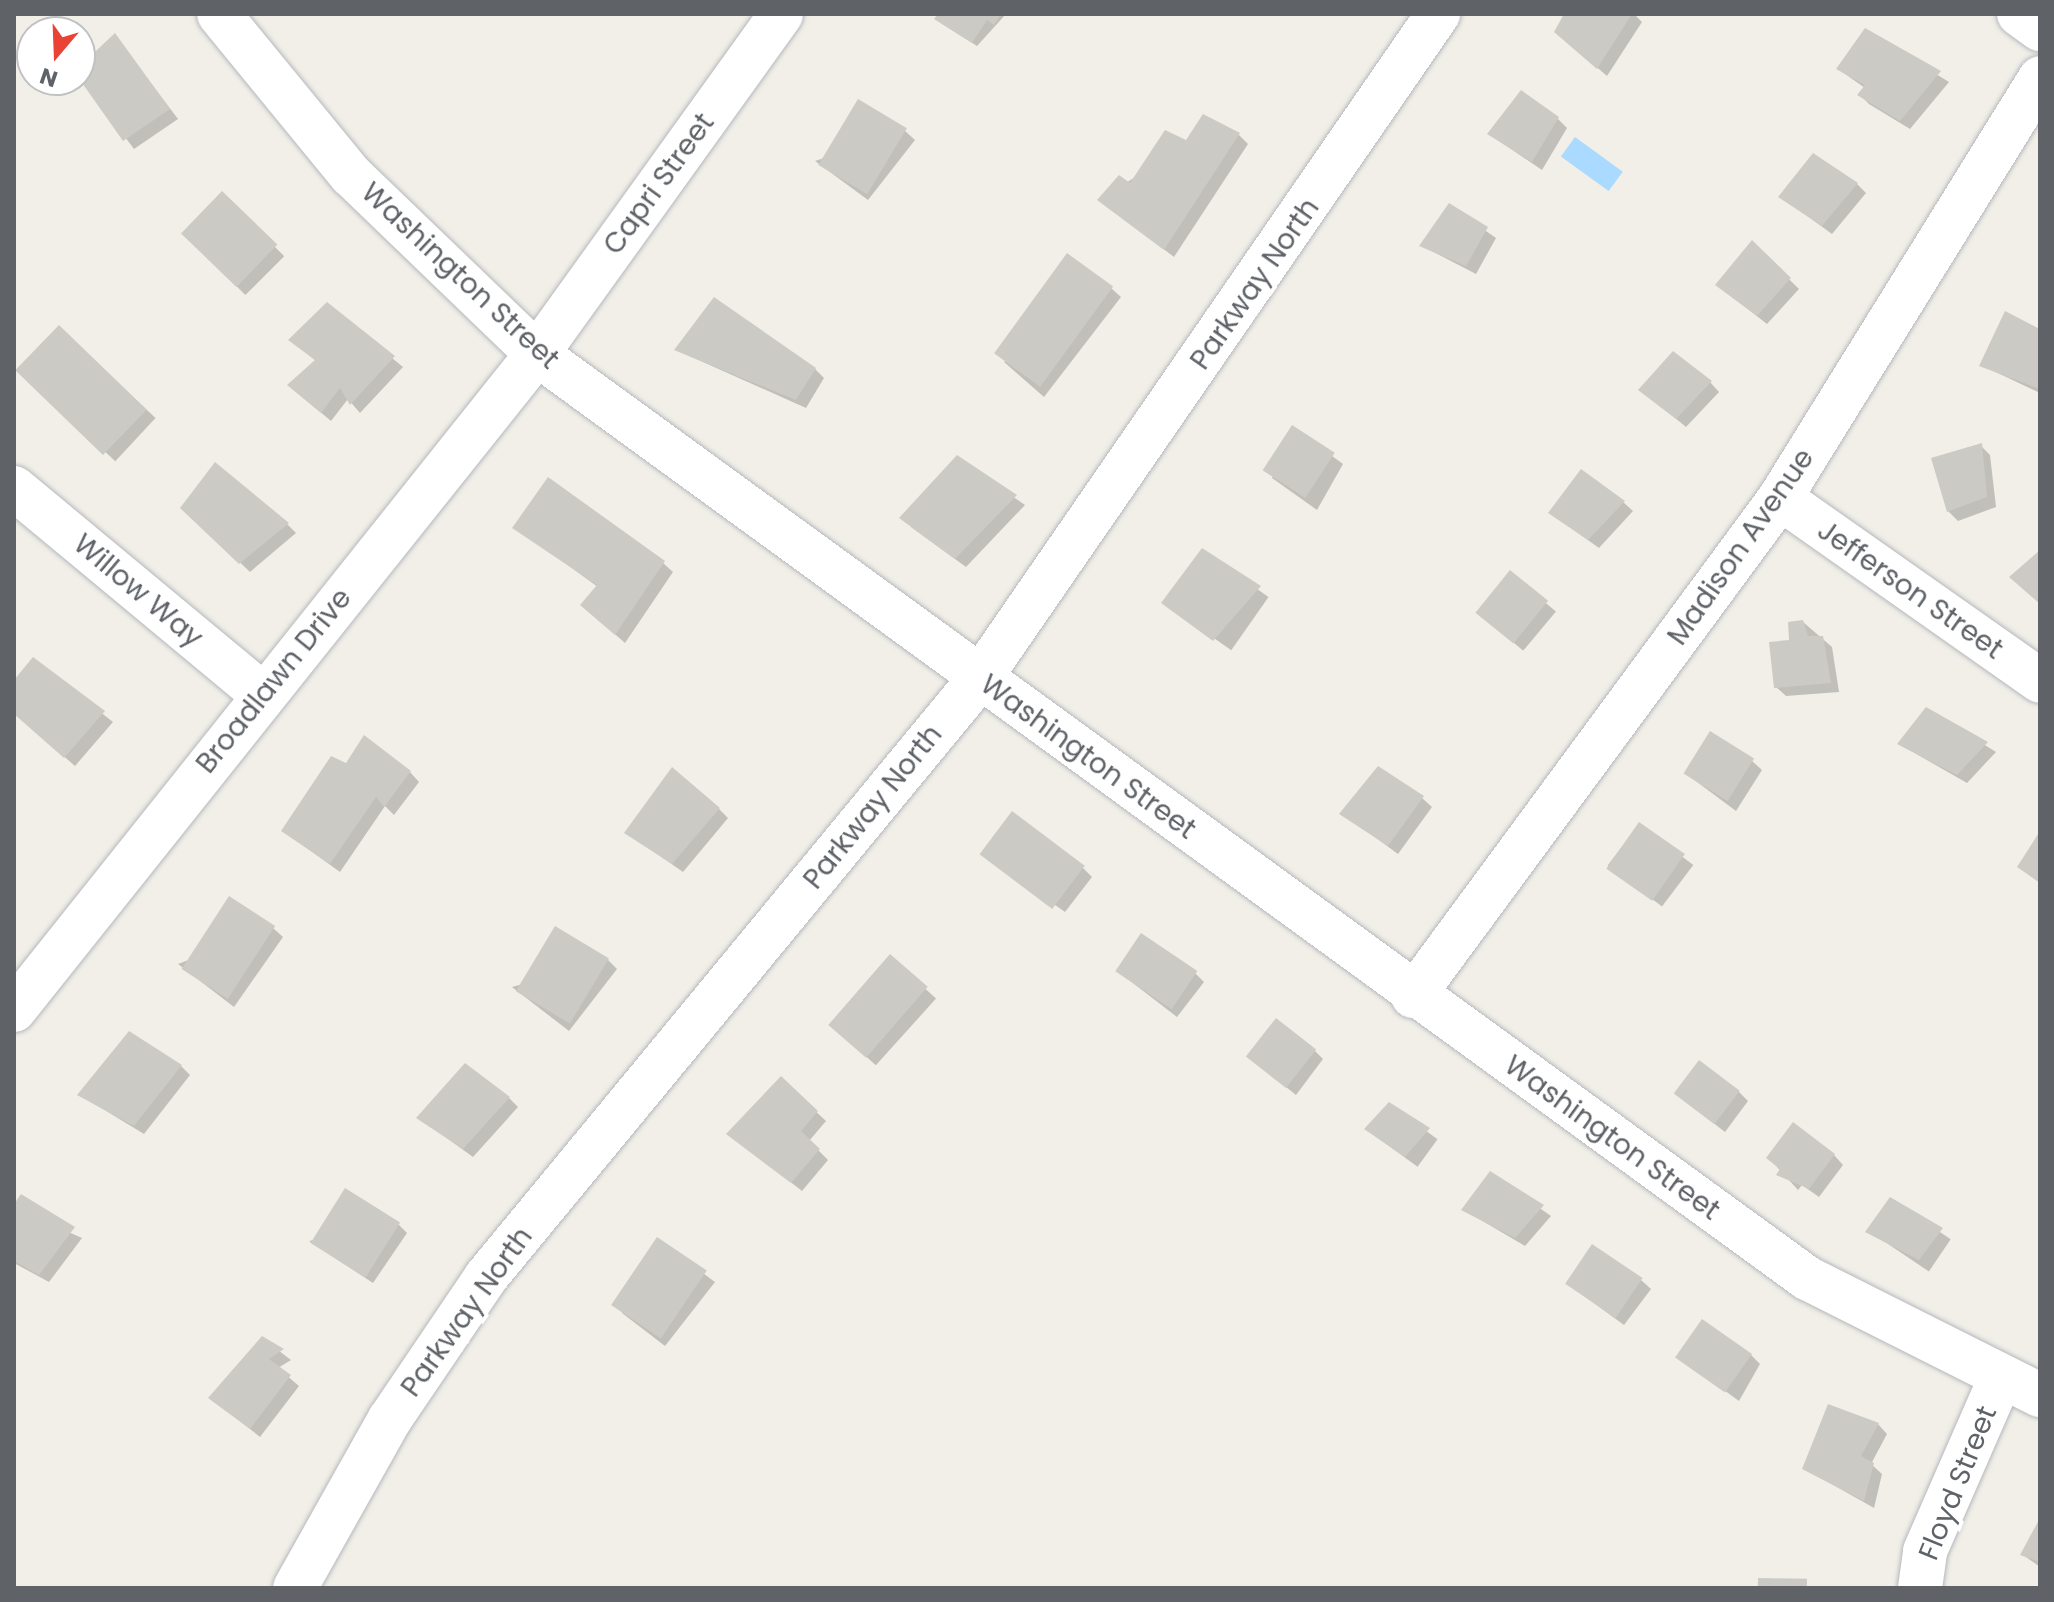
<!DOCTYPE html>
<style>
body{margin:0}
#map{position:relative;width:2054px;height:1602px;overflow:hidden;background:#f1efe8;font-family:Poppins,sans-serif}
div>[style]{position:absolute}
.water>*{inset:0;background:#aadaff;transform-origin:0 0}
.shadow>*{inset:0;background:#0003;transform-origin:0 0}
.building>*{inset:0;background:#cccac5;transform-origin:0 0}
.roads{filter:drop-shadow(0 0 2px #b5b8bc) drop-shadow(0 0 2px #b5b8bc)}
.minor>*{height:44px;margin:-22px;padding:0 22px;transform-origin:22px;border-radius:22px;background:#fff}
span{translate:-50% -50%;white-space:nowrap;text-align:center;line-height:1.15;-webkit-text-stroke:8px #fff;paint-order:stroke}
.street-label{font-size:28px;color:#5f6368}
.frame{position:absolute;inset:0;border:16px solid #5f6368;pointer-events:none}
.north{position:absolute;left:16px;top:16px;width:80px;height:80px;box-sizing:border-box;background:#fff;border:2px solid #bfc1c3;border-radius:50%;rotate:199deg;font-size:22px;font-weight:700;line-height:32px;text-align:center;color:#5f6368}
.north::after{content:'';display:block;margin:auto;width:28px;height:36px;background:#ea4335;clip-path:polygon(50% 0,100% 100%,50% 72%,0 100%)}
</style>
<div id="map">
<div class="water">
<i style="left:1575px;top:137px;width:59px;height:24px;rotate:36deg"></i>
</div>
<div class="shadow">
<i style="clip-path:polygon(940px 14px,1006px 14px,977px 46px,941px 23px)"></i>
<i style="clip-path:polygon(1567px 14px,1634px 14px,1642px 22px,1607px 76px,1566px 41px)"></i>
<i style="clip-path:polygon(1866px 31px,1949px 82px,1910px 129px,1869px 104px,1860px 95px,1865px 88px,1838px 69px)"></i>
<i style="clip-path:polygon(115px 36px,178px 119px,134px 149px,80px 77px)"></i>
<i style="clip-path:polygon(1558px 119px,1567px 128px,1542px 170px,1489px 134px)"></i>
<i style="clip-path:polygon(905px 131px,915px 140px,868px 200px,815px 161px)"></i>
<i style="clip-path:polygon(1239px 135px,1248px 144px,1174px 257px,1100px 200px,1187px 143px)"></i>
<i style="clip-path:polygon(1857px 184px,1866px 193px,1832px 234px,1781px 197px)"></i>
<i style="left:222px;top:194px;width:88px;height:55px;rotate:45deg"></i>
<i style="clip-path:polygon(1450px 206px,1496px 238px,1476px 274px,1422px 246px)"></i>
<i style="clip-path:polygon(1752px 243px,1799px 289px,1767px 324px,1717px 285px)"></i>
<i style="clip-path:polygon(1111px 288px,1121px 297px,1044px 397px,1004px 362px)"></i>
<i style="clip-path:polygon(327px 305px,403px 367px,360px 413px,348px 399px,331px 421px,299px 394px,316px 361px,291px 340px)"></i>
<i style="left:59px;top:328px;width:132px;height:59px;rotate:43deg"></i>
<i style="clip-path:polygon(2040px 331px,2040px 393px,1981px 365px)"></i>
<i style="clip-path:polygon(676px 350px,815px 369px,824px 378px,806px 408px)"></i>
<i style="clip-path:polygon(1710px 382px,1719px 392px,1686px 427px,1641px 390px)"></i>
<i style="clip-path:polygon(1292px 427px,1343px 464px,1317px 510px,1272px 478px)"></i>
<i style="clip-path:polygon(1981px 446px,1990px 455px,1996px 507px,1958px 521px,1948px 511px)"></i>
<i style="clip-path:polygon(957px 458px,1025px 505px,966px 567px,911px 527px)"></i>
<i style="clip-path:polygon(1623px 502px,1633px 511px,1599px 548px,1550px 513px)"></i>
<i style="clip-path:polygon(183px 508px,287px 524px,296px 533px,250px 572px)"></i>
<i style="clip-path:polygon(515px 527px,663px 563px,673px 572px,625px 643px,592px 614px,598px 587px)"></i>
<i style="left:1203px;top:551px;width:80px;height:65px;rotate:35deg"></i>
<i style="left:1510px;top:573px;width:60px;height:51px;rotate:40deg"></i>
<i style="clip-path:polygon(1803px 622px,1832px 647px,1839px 692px,1786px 696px,1776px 687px)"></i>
<i style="clip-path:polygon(34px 660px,113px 722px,75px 766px,14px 713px,14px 684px)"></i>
<i style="clip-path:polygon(1927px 709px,1996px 752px,1967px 783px,1899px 744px)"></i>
<i style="clip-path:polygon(1752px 761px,1762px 770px,1736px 811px,1685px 773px)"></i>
<i style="clip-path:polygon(347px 766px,410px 772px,419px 782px,394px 815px,385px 806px,340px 872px,283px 831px)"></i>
<i style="clip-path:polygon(1422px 798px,1432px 807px,1398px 854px,1342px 813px)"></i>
<i style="clip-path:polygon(719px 809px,728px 818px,683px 872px,627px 833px)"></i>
<i style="left:1639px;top:824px;width:68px;height:52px;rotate:37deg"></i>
<i style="clip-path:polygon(981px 853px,1083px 868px,1092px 877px,1065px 912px)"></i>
<i style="clip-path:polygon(273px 928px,283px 937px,234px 1007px,178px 964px)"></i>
<i style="left:890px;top:957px;width:62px;height:90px;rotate:42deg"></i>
<i style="clip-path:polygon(608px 960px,617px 969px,569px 1031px,512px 987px)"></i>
<i style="clip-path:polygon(1116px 970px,1195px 973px,1204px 982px,1177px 1017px)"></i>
<i style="clip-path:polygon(1314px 1050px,1323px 1059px,1296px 1095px,1247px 1056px)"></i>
<i style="clip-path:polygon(181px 1066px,190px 1075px,144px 1134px,80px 1095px)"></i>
<i style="clip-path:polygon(781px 1079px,826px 1121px,809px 1141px,828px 1160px,802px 1191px,729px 1134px)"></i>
<i style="clip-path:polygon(1739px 1092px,1748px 1101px,1725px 1132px,1676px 1094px)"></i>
<i style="clip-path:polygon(509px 1098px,518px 1107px,473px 1157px,419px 1118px)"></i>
<i style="left:1389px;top:1104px;width:60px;height:34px;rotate:36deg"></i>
<i style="clip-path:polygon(1834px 1155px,1843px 1165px,1819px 1197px,1802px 1185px,1798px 1190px,1769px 1158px)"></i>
<i style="clip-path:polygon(1491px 1174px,1551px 1216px,1525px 1246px,1464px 1210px)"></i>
<i style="left:1891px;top:1199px;width:72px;height:39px;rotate:34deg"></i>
<i style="clip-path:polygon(14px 1208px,82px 1238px,49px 1282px,14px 1263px)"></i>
<i style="clip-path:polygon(398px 1224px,407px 1233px,373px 1283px,309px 1241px)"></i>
<i style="clip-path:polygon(658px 1240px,715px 1282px,665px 1346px,622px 1313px)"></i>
<i style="clip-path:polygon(1641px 1280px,1651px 1289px,1624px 1325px,1569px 1285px)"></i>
<i style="clip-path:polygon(262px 1338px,291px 1360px,278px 1368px,299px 1386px,260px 1437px,211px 1398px)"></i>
<i style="clip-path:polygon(1751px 1355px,1760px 1364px,1739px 1401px,1677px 1356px)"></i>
<i style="clip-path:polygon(1878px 1424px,1887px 1434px,1871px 1464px,1882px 1474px,1874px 1508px,1805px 1469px)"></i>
<i style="clip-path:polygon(2040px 1522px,2040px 1567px,2023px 1555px)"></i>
</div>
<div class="building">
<i style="clip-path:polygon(938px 14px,1001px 14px,994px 25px,987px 20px,972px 43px,934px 19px)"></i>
<i style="clip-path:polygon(1564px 14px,1632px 14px,1597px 69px,1554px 32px)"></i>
<i style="clip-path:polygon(1865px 28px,1941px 71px,1900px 121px,1857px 95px,1865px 85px,1836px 69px)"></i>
<i style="clip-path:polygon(115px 33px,170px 109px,123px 141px,80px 80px,80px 66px)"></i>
<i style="clip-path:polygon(1521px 90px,1559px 117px,1532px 162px,1487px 134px)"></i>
<i style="left:858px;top:99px;width:57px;height:77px;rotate:31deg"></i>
<i style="clip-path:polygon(1203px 114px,1240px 133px,1164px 250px,1097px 200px,1119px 175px,1130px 183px,1165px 130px,1186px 140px)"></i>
<i style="clip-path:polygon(1813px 153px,1858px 183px,1822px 226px,1778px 197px)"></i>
<i style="left:222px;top:191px;width:77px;height:59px;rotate:44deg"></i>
<i style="clip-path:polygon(1449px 203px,1488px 227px,1466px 266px,1419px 246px)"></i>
<i style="clip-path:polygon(1752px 240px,1791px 278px,1757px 316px,1715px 285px)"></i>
<i style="left:1067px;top:253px;width:57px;height:124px;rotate:36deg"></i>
<i style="clip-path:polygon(714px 297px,816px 368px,796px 400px,674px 350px)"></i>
<i style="clip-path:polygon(327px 302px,395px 356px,350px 405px,340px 388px,321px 413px,287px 385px,315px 360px,288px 340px)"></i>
<i style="clip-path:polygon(2005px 311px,2040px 329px,2040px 389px,1979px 366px)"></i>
<i style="left:59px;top:325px;width:122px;height:63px;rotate:44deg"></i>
<i style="clip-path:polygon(1673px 351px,1712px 381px,1676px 419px,1638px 390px)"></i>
<i style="left:1292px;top:425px;width:51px;height:54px;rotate:33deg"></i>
<i style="clip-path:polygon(1982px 443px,1987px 497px,1947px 512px,1931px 458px)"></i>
<i style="clip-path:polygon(957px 455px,1017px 495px,955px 559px,899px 518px)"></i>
<i style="clip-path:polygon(215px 462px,289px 523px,239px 564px,180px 508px)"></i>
<i style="clip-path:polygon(1581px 469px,1625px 501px,1588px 540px,1548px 513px)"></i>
<i style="clip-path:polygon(548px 477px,665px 561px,615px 635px,580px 605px,597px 585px,512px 528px)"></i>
<i style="clip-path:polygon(1202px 548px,1261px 586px,1213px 641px,1161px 603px)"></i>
<i style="clip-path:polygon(2040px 550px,2040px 604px,2009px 577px)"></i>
<i style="left:1510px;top:570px;width:49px;height:55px;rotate:39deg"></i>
<i style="clip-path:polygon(1803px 620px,1808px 636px,1823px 636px,1831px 683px,1774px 688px,1769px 642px,1789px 640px,1788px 622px)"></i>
<i style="clip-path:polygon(33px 657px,105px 711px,64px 758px,14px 714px,14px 680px)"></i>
<i style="clip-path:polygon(1926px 707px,1988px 742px,1957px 775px,1897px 744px)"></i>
<i style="left:1710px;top:731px;width:52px;height:50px;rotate:32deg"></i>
<i style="clip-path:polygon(364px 735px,411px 771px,384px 807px,376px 797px,330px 864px,281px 831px,331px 756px,346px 763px)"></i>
<i style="clip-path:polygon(1378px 766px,1424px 796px,1388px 846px,1339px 814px)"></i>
<i style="clip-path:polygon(672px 767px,720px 808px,672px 864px,624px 833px)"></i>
<i style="left:1012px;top:811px;width:91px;height:54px;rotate:37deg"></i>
<i style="left:1639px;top:822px;width:56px;height:57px;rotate:35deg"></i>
<i style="clip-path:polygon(2040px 831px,2040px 883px,2017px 867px)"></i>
<i style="left:229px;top:896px;width:55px;height:87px;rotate:33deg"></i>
<i style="left:555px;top:926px;width:63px;height:76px;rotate:31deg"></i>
<i style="left:1141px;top:933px;width:68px;height:46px;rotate:34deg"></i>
<i style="left:890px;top:954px;width:50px;height:94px;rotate:41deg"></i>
<i style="left:1276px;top:1018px;width:51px;height:49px;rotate:38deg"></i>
<i style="clip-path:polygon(129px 1031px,182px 1065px,134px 1126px,77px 1095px)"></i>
<i style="left:1699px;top:1060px;width:51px;height:42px;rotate:37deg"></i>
<i style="clip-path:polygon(465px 1063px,510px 1097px,463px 1149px,416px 1118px)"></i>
<i style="clip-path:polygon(781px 1076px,818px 1111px,801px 1131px,820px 1149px,791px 1183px,726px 1134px)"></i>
<i style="clip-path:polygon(1389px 1102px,1430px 1128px,1405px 1157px,1364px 1129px)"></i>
<i style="clip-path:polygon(1793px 1122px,1835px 1154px,1809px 1189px,1776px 1175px,1780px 1169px,1766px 1158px)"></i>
<i style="clip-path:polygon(1490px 1171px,1544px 1205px,1515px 1238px,1461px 1210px)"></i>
<i style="left:345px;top:1188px;width:65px;height:65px;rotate:32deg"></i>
<i style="clip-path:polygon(21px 1194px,75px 1227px,39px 1275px,14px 1261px,14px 1204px)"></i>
<i style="clip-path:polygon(1890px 1197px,1943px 1228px,1919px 1260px,1865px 1232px)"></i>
<i style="left:657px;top:1237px;width:60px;height:82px;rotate:34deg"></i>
<i style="left:1592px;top:1244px;width:61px;height:48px;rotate:34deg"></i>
<i style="left:1702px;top:1319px;width:61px;height:47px;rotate:35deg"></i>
<i style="clip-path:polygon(262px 1336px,284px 1349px,269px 1359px,291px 1375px,250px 1429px,208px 1398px)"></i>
<i style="clip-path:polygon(1828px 1404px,1879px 1423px,1861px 1456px,1874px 1463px,1864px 1501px,1802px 1469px)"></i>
<i style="clip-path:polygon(2040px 1518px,2040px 1562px,2020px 1555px)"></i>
<i style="left:1758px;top:1578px;width:49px;height:10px;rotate:1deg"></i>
</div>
<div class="roads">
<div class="minor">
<i style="left:219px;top:14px;width:208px;rotate:50.7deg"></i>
<i style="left:351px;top:175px;width:258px;rotate:43.9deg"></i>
<i style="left:537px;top:354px;width:1571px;rotate:36.04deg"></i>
<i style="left:1807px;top:1278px;width:261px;rotate:26.7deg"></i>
<i style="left:2019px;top:14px;width:26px;rotate:36deg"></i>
<i style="left:14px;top:488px;width:322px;rotate:39.7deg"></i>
<i style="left:1780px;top:498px;width:318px;rotate:35.1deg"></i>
<i style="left:1413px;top:996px;width:619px;rotate:-53.61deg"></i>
<i style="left:1780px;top:498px;width:494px;rotate:-58.2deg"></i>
<i style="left:14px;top:1010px;width:839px;rotate:-51.44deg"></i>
<i style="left:537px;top:354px;width:418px;rotate:-54.3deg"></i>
<i style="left:295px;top:1588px;width:194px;rotate:-60.7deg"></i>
<i style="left:390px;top:1419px;width:171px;rotate:-55.9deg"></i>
<i style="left:486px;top:1277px;width:776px;rotate:-50.49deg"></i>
<i style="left:980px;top:678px;width:807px;rotate:-55.4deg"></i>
<i style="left:1920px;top:1588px;width:37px;rotate:-82deg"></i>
<i style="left:1925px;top:1551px;width:188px;rotate:-66.4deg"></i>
</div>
</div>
<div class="street-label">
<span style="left:659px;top:184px;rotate:-54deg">Capri Street</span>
<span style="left:460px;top:276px;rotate:43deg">Washington Street</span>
<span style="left:1255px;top:284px;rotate:-55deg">Parkway North</span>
<span style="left:1741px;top:547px;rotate:-55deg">Madison Avenue</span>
<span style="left:1910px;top:590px;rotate:35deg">Jefferson Street</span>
<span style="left:138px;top:591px;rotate:40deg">Willow Way</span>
<span style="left:274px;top:681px;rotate:-51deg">Broadlawn Drive</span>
<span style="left:1088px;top:757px;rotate:36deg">Washington Street</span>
<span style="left:873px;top:807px;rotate:-51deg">Parkway North</span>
<span style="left:1612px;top:1138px;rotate:36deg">Washington Street</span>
<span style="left:467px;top:1312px;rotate:-54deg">Parkway North</span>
<span style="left:1958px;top:1483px;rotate:-68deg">Floyd Street</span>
</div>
<div class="frame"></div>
<div class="north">N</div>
</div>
